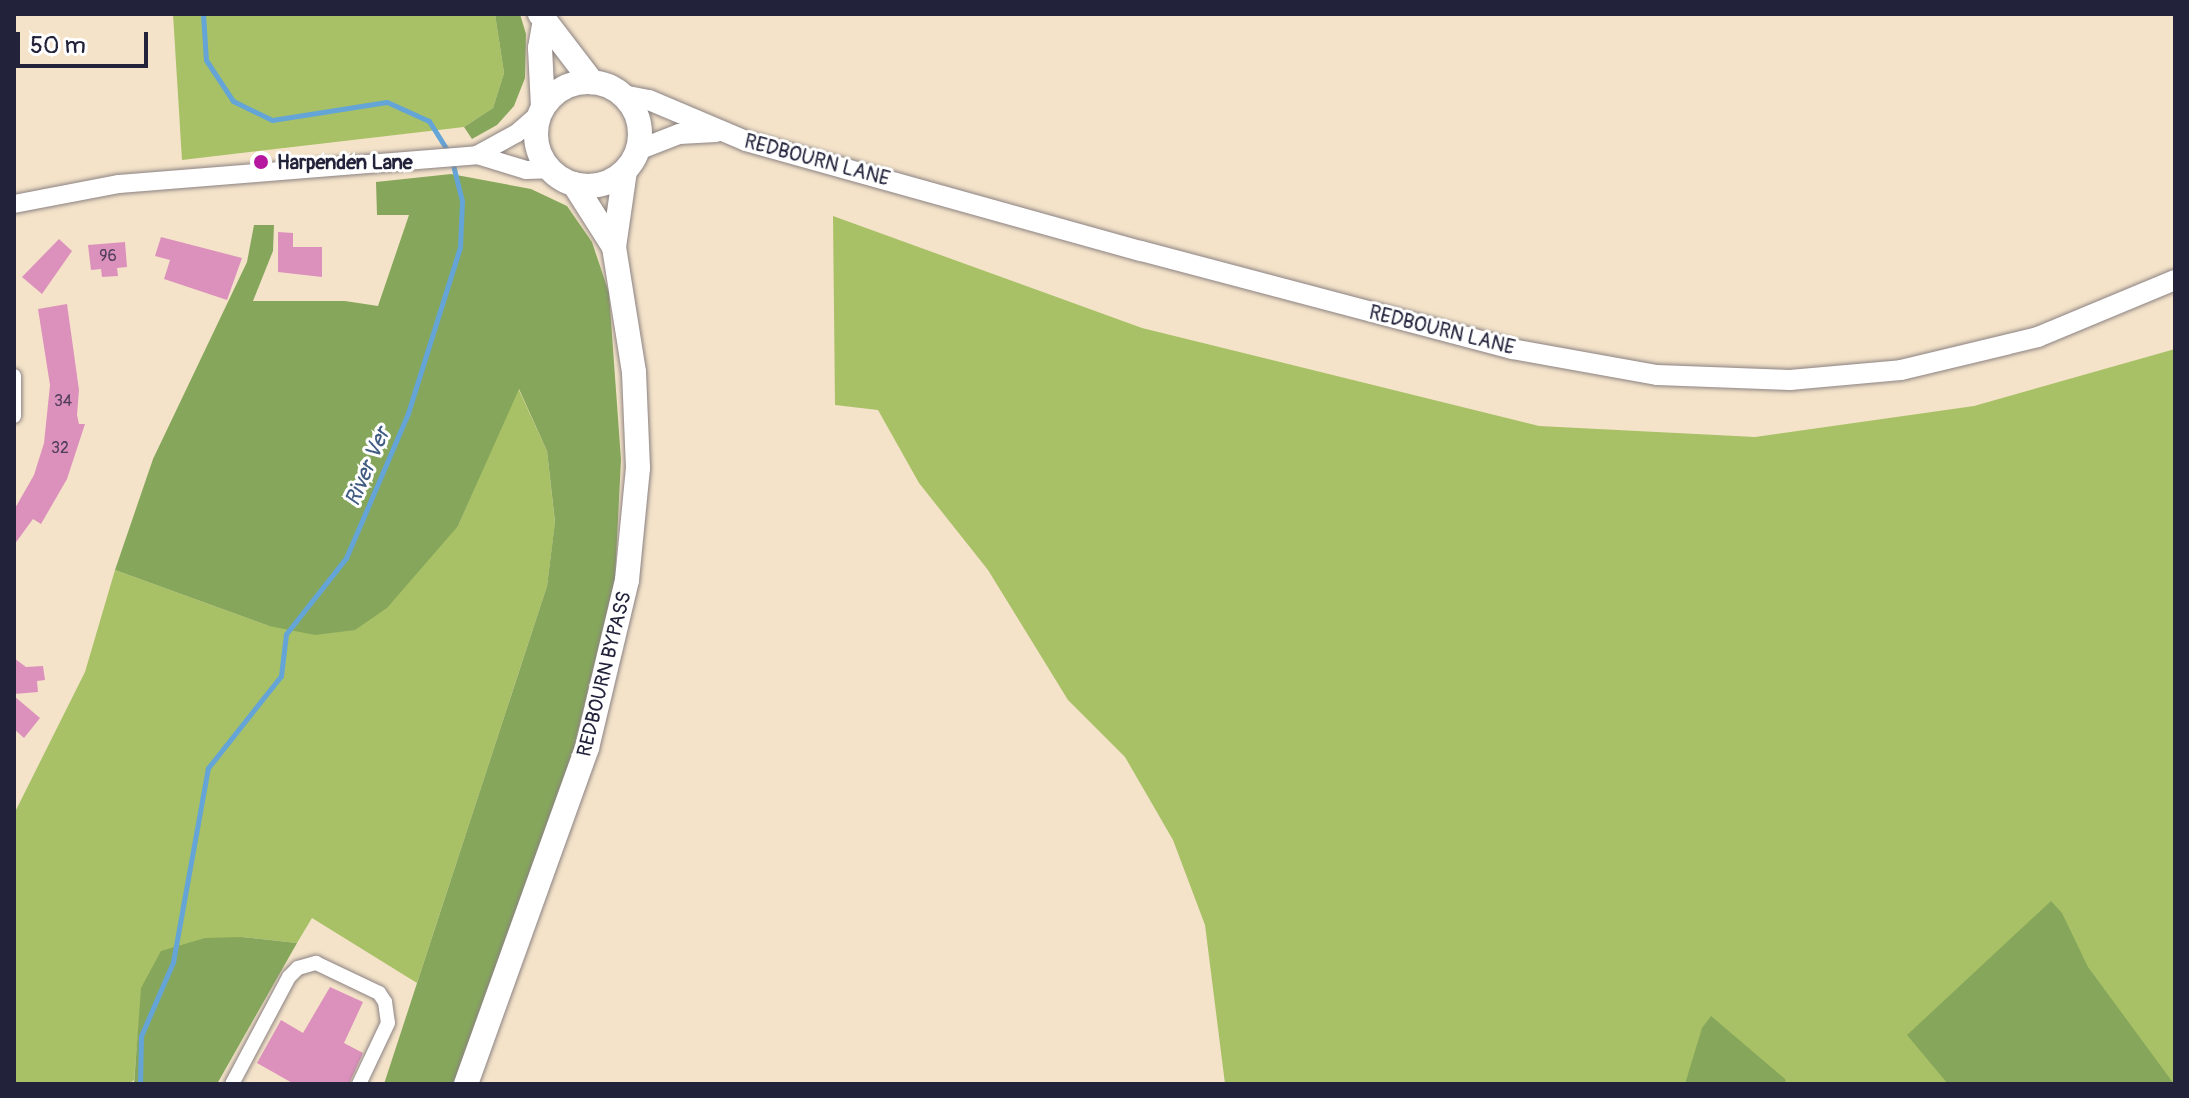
<!DOCTYPE html>
<style>
body{margin:0}
#map{position:relative;width:2189px;height:1098px;overflow:hidden;background:#f4e3c9;font-family:Pangolin,sans-serif}
div>[style]{position:absolute}
.green>*{inset:0;background:#a8c166}
.forest>*{inset:0;background:#86a75b}
.stream>*{height:5px;margin:-2.5px;padding:0 2.5px;transform-origin:2.5px;border-radius:2.5px;background:#64a4d7}
.building>*{inset:0;background:#dc91bc}
.roads{filter:drop-shadow(0 0 2px #8b8282) drop-shadow(0 0 2px #8b8282)}
.minor>*{height:14px;margin:-7px;padding:0 7px;transform-origin:7px;border-radius:7px;background:#fff}
.tertiary>*{height:18px;margin:-9px;padding:0 9px;transform-origin:9px;border-radius:9px;background:#fff}
.secondary>*{height:20px;margin:-10px;padding:0 10px;transform-origin:10px;border-radius:10px;background:#fff}
.primary>*{height:24px;margin:-12px;padding:0 12px;transform-origin:12px;border-radius:12px;background:#fff}
.primary>.ring{margin:-12px;padding:0;box-sizing:content-box;background:none;border:24px solid #fff;border-radius:50%}
.dots>*{width:22px;height:22px;translate:-50% -50%;box-sizing:border-box;border:4px solid #fff;border-radius:50%}
span{translate:-50% -50%;white-space:nowrap;text-align:center;line-height:1.15;-webkit-text-stroke:6px #fff;paint-order:stroke}
.number-label{font-size:16px;color:#503e5b}
.number-label span{-webkit-text-stroke-width:0}
.street-label{font-size:20px;color:#22223b}
.poi-label{font-size:20px;color:#22223b;font-weight:700}
.left{translate:0 -50%;text-align:left}
.water-label{font-size:22px;color:#405c81;font-style:italic}
.frame{position:absolute;inset:0;border:16px solid #22223b;pointer-events:none}
.scale{position:absolute;left:16px;top:32px;width:132px;height:36px;box-sizing:border-box;border:4px solid #22223b;border-top:0;padding-left:10px;font-size:24px;line-height:28px;white-space:nowrap;color:#22223b;-webkit-text-stroke:6px #fff;paint-order:stroke}
</style>
<div id="map">
<div class="green">
<i style="clip-path:polygon(173px 14px,495px 14px,504px 73px,493px 108px,464px 127px,182px 160px)"></i>
<i style="clip-path:polygon(833px 216px,1142px 328px,1539px 426px,1755px 437px,1974px 406px,2175px 349px,2175px 1084px,1225px 1084px,1205px 925px,1173px 840px,1125px 757px,1068px 700px,988px 570px,919px 483px,878px 410px,835px 405px)"></i>
<i style="clip-path:polygon(518px 388px,547px 451px,555px 523px,547px 586px,417px 983px,312px 918px,297px 943px,242px 937px,142px 988px,134px 1080px,129px 1084px,14px 1084px,14px 814px,85px 672px,115px 570px,269px 626px,458px 526px)"></i>
</div>
<div class="forest">
<i style="clip-path:polygon(495px 14px,520px 14px,526px 34px,525px 78px,514px 106px,497px 125px,472px 139px,464px 127px,493px 108px,504px 73px)"></i>
<i style="clip-path:polygon(451px 174px,531px 189px,567px 206px,592px 242px,609px 293px,621px 460px,615px 579px,567px 776px,454px 1084px,384px 1084px,547px 586px,555px 522px,547px 451px,519px 389px,458px 526px,387px 608px,355px 630px,315px 635px,269px 626px,115px 570px,153px 459px,247px 262px,254px 225px,274px 225px,273px 251px,253px 301px,345px 301px,378px 306px,409px 215px,377px 215px,376px 182px)"></i>
<i style="clip-path:polygon(2051px 901px,2062px 913px,2088px 967px,2174px 1084px,1948px 1084px,1907px 1035px)"></i>
<i style="clip-path:polygon(242px 937px,297px 943px,217px 1084px,134px 1084px,141px 988px,161px 951px,205px 938px)"></i>
<i style="clip-path:polygon(1711px 1016px,1785px 1079px,1786px 1084px,1685px 1084px,1702px 1028px)"></i>
</div>
<div class="stream">
<i style="left:203px;top:14px;width:46px;rotate:86.3deg"></i>
<i style="left:206px;top:60px;width:49px;rotate:56.6deg"></i>
<i style="left:233px;top:101px;width:43px;rotate:26deg"></i>
<i style="left:272px;top:120px;width:116px;rotate:-8.9deg"></i>
<i style="left:387px;top:102px;width:46px;rotate:24.3deg"></i>
<i style="left:429px;top:121px;width:36px;rotate:58deg"></i>
<i style="left:140px;top:1084px;width:48px;rotate:-88.8deg"></i>
<i style="left:141px;top:1036px;width:81px;rotate:-66.6deg"></i>
<i style="left:173px;top:962px;width:197px;rotate:-79.8deg"></i>
<i style="left:208px;top:768px;width:117px;rotate:-51.6deg"></i>
<i style="left:281px;top:676px;width:42px;rotate:-83.2deg"></i>
<i style="left:286px;top:634px;width:97px;rotate:-51.7deg"></i>
<i style="left:346px;top:558px;width:158px;rotate:-66.8deg"></i>
<i style="left:408px;top:413px;width:174px;rotate:-72.6deg"></i>
<i style="left:460px;top:247px;width:46px;rotate:-87.5deg"></i>
<i style="left:462px;top:201px;width:41px;rotate:-104deg"></i>
</div>
<div class="building">
<i style="clip-path:polygon(278px 232px,293px 233px,293px 247px,322px 247px,322px 277px,278px 272px)"></i>
<i style="clip-path:polygon(161px 237px,242px 258px,227px 300px,164px 279px,170px 260px,155px 256px)"></i>
<i style="clip-path:polygon(59px 239px,72px 251px,42px 294px,22px 277px)"></i>
<i style="clip-path:polygon(125px 242px,127px 267px,117px 268px,118px 276px,102px 277px,101px 269px,91px 270px,88px 245px)"></i>
<i style="clip-path:polygon(67px 304px,79px 390px,77px 415px,79px 424px,85px 424px,67px 479px,41px 524px,33px 519px,14px 545px,14px 510px,34px 475px,44px 443px,50px 385px,38px 309px)"></i>
<i style="clip-path:polygon(14px 658px,26px 667px,43px 666px,45px 680px,37px 681px,38px 692px,14px 694px)"></i>
<i style="clip-path:polygon(14px 696px,40px 718px,24px 738px,14px 729px)"></i>
<i style="clip-path:polygon(330px 987px,363px 1002px,344px 1043px,363px 1053px,349px 1084px,294px 1084px,257px 1063px,281px 1020px,303px 1033px)"></i>
</div>
<div class="roads">
<div class="minor">
<i style="left:14px;top:376px;width:40px;rotate:90deg"></i>
<i style="left:232px;top:1084px;width:121px;rotate:-62deg"></i>
<i style="left:289px;top:977px;width:13px;rotate:-45deg"></i>
<i style="left:298px;top:968px;width:19px;rotate:-16deg"></i>
<i style="left:316px;top:963px;width:70px;rotate:25.5deg"></i>
<i style="left:379px;top:993px;width:11px;rotate:56deg"></i>
<i style="left:385px;top:1002px;width:21px;rotate:82deg"></i>
<i style="left:388px;top:1023px;width:68px;rotate:115.4deg"></i>
</div>
<div class="tertiary">
<i style="left:477px;top:155px;width:51px;rotate:17deg"></i>
<i style="left:526px;top:170px;width:24px;rotate:-2deg"></i>
<i style="left:14px;top:204px;width:107px;rotate:-10.8deg"></i>
<i style="left:119px;top:184px;width:359px;rotate:-4.6deg"></i>
<i style="left:477px;top:155px;width:46px;rotate:-28.8deg"></i>
<i style="left:517px;top:133px;width:30px;rotate:-41deg"></i>
</div>
<div class="secondary">
<i style="left:623px;top:95px;width:26px;rotate:11deg"></i>
<i style="left:649px;top:100px;width:105px;rotate:22.9deg"></i>
<i style="left:746px;top:141px;width:410px;rotate:15.6deg"></i>
<i style="left:1141px;top:251px;width:384px;rotate:14.8deg"></i>
<i style="left:1512px;top:349px;width:147px;rotate:10.2deg"></i>
<i style="left:1657px;top:375px;width:133px;rotate:2.2deg"></i>
<i style="left:1790px;top:380px;width:111px;rotate:-5.1deg"></i>
<i style="left:1901px;top:370px;width:141px;rotate:-13.5deg"></i>
<i style="left:2038px;top:337px;width:148px;rotate:-22.6deg"></i>
<i style="left:638px;top:150px;width:44px;rotate:-21.3deg"></i>
<i style="left:679px;top:134px;width:37px;rotate:-3deg"></i>
</div>
<div class="primary">
<i style="left:540px;top:14px;width:86px;rotate:52.6deg"></i>
<i class="ring" style="left:536px;top:82px;width:80px;height:80px"></i>
<i style="left:543px;top:107px;width:59px;rotate:-92.9deg"></i>
<i style="left:540px;top:48px;width:22px;rotate:-80deg"></i>
<i style="left:574px;top:184px;width:75px;rotate:57.6deg"></i>
<i style="left:466px;top:1084px;width:357px;rotate:-70.2deg"></i>
<i style="left:587px;top:748px;width:173px;rotate:-76.6deg"></i>
<i style="left:627px;top:580px;width:113px;rotate:-84.4deg"></i>
<i style="left:638px;top:468px;width:96px;rotate:-92.4deg"></i>
<i style="left:634px;top:372px;width:127px;rotate:-99.1deg"></i>
<i style="left:614px;top:247px;width:77px;rotate:-81.8deg"></i>
</div>
</div>
<div class="dots">
<i style="left:261px;top:162px;background:#b5179e"></i>
</div>
<div class="number-label">
<span style="left:108px;top:256px">96</span>
<span style="left:63px;top:401px">34</span>
<span style="left:60px;top:448px">32</span>
</div>
<div class="street-label">
<span style="left:817px;top:160px;rotate:15deg">REDBOURN LANE</span>
<span style="left:1442px;top:330px;rotate:14deg">REDBOURN LANE</span>
<span style="left:604px;top:674px;rotate:-76deg">REDBOURN BYPASS</span>
</div>
<div class="poi-label">
<span class="left" style="left:277px;top:162px">Harpenden Lane</span>
</div>
<div class="water-label">
<span style="left:368px;top:467px;rotate:-67deg">River Ver</span>
</div>
<div class="frame"></div>
<div class="scale">50 m</div>
</div>
